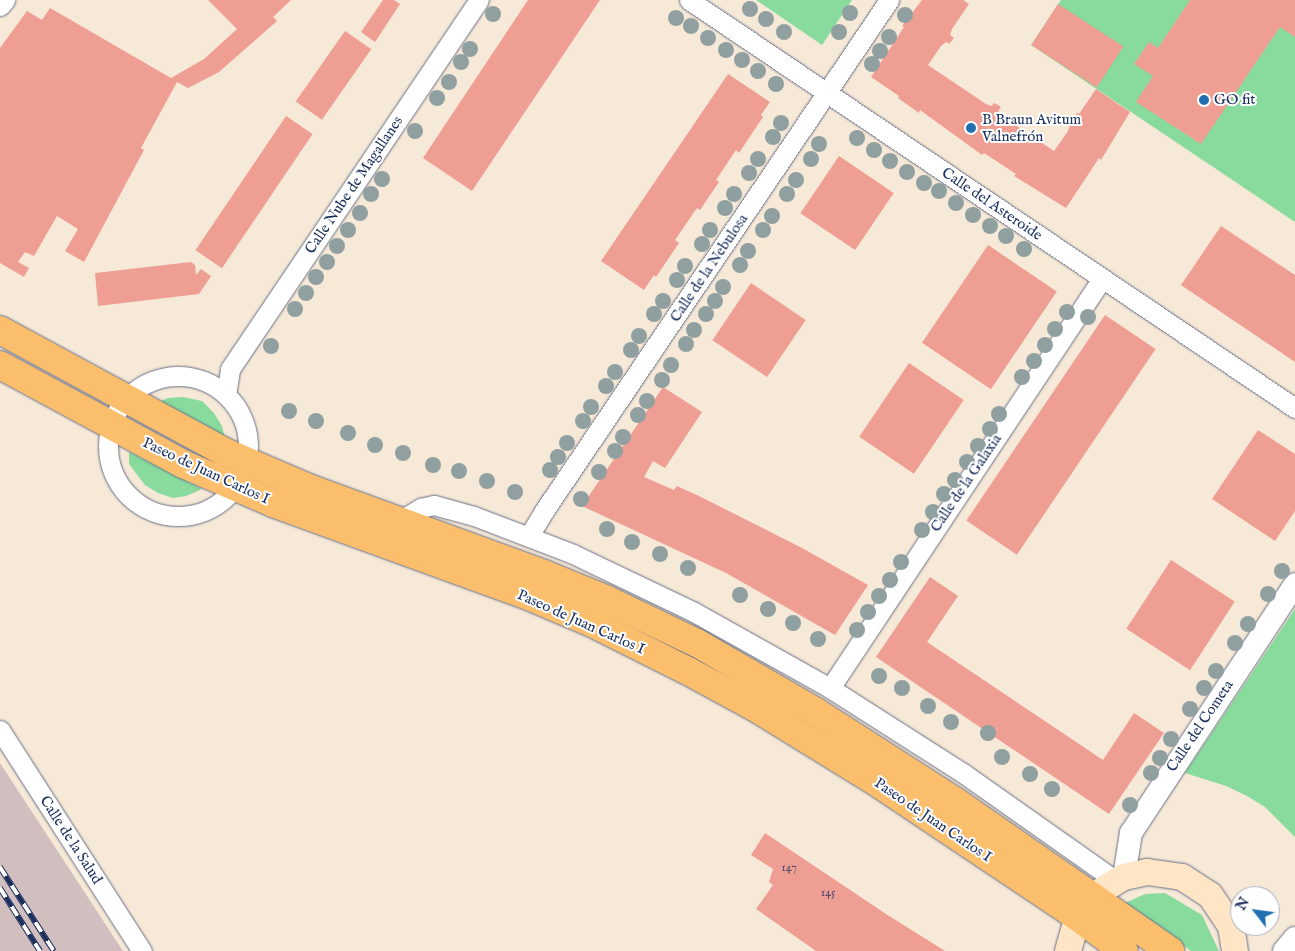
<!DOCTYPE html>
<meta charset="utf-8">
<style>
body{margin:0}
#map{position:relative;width:1295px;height:951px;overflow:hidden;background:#f7e9d7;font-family:"IM FELL English",serif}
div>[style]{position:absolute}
.industrial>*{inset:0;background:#d1bfbf}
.green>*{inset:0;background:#88db9d}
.building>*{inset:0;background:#ef9e93;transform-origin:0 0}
.roads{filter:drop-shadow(0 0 1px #687088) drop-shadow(0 0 1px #687088)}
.minor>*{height:19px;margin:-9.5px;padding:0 9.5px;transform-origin:9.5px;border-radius:9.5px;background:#fff}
.minor>.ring{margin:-9.5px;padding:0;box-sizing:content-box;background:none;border:19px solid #fff;border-radius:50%}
.tertiary>*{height:22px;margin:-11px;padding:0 11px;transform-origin:11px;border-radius:11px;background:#fff}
.secondary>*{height:26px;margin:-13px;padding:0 13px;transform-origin:13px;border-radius:13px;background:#fde5c5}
.primary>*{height:28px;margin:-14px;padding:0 14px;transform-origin:14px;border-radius:14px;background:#fabe6d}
.rail>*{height:5.5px;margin-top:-2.75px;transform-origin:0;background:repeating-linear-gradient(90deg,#fff 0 11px,#1b2f5e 0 22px);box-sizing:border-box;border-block:1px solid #1b2f5e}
.trees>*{width:16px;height:16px;margin:-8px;border-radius:50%;background:#909f9f}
.dots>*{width:14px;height:14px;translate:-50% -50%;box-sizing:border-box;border:2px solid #fff;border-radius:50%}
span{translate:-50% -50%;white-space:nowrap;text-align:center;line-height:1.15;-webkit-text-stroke:4px #fff;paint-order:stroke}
.number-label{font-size:12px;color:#504b6b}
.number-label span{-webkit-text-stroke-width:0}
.poi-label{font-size:15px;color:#1b2f5e}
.left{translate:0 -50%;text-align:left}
.street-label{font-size:15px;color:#1b2f5e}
.north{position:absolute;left:1230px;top:886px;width:50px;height:50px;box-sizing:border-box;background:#fff;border:1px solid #a4acbf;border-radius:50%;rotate:300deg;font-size:14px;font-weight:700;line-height:20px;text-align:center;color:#1b2f5e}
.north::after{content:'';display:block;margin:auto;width:18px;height:22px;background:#1f6fb2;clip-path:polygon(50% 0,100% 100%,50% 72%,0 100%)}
</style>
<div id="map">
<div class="industrial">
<i style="clip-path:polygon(0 763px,123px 951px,0 951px)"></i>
</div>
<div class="green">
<i style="clip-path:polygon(756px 0,852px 0,822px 45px)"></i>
<i style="clip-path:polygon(1061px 0,1295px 0,1295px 222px,1031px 45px)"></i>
<i style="clip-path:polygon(183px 397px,202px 401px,214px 413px,222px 426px,225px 439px,153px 404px,168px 398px)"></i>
<i style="clip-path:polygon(129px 452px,202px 489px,186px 496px,173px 498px,158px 493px,145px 485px,138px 476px,129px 464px)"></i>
<i style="clip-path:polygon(1295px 609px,1295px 837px,1265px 807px,1247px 796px,1226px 786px,1185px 773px)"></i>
<i style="clip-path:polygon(1165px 893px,1202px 915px,1219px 951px,1191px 951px,1125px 903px,1145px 894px)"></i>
</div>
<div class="building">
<i style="clip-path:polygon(208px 0,291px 0,273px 17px,277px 21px,219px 72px,188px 88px,177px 82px,141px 148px,144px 150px,84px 262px,65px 251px,78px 229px,57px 216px,34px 256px,25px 252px,18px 262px,29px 268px,24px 277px,0 263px,0 48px,27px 11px,42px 20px,50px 8px,171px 78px,204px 59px,237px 29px)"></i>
<i style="clip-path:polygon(383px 0,394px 0,400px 4px,375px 42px,361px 32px)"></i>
<i style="clip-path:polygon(528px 0,600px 0,472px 191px,423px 158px)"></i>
<i style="clip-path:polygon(922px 0,963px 0,969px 4px,952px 29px,950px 35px,954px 38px,949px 44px,946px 42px,941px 46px,928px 65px,986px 104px,992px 106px,994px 103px,998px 105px,1001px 107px,998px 111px,1003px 114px,1002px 116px,1054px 151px,1068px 131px,1070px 125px,1066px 123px,1071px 116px,1074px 118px,1077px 113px,1079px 114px,1096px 89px,1130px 112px,1101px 160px,1099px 158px,1066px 208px,1014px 176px,1016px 174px,984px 153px,982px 155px,920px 110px,919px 113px,898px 98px,899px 96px,871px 77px,904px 27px,902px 26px)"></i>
<i style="clip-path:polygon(1190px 0,1295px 0,1295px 37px,1280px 27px,1201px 144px,1136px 102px,1153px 76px,1134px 64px,1149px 42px,1158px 48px)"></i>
<i style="left:1058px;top:4px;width:78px;height:49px;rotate:33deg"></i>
<i style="left:345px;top:31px;width:32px;height:86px;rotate:35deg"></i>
<i style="clip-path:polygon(728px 74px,770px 102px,761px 115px,763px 117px,739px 153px,736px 150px,716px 180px,719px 182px,700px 210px,697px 208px,675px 240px,679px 243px,656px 277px,654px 275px,644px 290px,601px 261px)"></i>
<i style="left:286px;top:116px;width:32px;height:162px;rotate:34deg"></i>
<i style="left:839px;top:156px;width:66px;height:69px;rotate:34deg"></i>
<i style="clip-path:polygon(1221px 226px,1295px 275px,1295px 362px,1181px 285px)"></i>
<i style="left:988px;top:245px;width:83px;height:118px;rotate:34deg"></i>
<i style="clip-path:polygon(191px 262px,195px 265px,196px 275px,201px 269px,211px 276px,199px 294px,98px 306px,95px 273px)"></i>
<i style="left:751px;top:283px;width:66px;height:69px;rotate:34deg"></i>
<i style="left:1105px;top:315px;width:61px;height:248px;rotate:34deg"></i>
<i style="left:909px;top:363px;width:66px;height:89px;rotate:34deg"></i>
<i style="clip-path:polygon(663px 387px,702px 412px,665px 468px,653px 461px,644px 477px,674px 490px,677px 486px,699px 496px,802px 548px,868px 585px,835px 635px,726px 573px,582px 506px)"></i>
<i style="clip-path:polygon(1258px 430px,1295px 454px,1295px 511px,1275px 541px,1212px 499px)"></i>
<i style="left:1171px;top:560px;width:76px;height:82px;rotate:33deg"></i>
<i style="clip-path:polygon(930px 577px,958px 596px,927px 642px,1103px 760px,1134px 713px,1164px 733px,1109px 814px,876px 657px)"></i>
<i style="clip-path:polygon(765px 833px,886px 914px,945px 951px,816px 951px,756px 909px,773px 885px,769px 882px,773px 869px,751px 855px)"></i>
</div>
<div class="roads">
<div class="minor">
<i style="left:689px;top:0;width:731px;rotate:33.95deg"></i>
<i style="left:0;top:6px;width:8px;rotate:-50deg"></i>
<i class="ring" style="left:108px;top:376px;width:121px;height:121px"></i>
<i style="left:226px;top:395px;width:26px;rotate:-81deg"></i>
<i style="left:230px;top:369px;width:445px;rotate:-56deg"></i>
<i style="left:399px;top:521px;width:26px;rotate:-31deg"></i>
<i style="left:421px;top:508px;width:13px;rotate:-13deg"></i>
<i style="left:434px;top:505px;width:41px;rotate:15.4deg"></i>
<i style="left:474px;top:516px;width:106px;rotate:21deg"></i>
<i style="left:573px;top:554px;width:134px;rotate:25.6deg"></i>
<i style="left:694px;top:612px;width:156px;rotate:29.2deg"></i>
<i style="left:830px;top:688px;width:158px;rotate:32.6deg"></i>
<i style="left:963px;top:773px;width:187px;rotate:35.2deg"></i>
<i style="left:529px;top:536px;width:29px;rotate:-59deg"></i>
<i style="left:544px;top:511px;width:617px;rotate:-55.97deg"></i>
<i style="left:830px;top:688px;width:491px;rotate:-56.4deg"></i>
<i style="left:0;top:730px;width:263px;rotate:57.3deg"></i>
</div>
<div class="tertiary">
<i style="left:1124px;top:877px;width:45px;rotate:-81deg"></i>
<i style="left:1131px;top:833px;width:298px;rotate:-56.6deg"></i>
<i style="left:1284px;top:951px;width:17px;rotate:-50deg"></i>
</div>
<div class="secondary">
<i style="left:1068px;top:951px;width:35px;rotate:-74deg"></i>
<i style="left:1078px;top:917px;width:26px;rotate:-54deg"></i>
<i style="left:1093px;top:896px;width:36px;rotate:-32deg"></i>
<i style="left:1124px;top:877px;width:24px;rotate:-12deg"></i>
<i style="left:1147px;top:872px;width:35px;rotate:8deg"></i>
<i style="left:1182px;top:877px;width:33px;rotate:33deg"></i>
<i style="left:1210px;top:895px;width:37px;rotate:56deg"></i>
<i style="left:1231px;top:926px;width:25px;rotate:81deg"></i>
</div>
<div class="primary">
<i style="left:0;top:330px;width:256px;rotate:28.5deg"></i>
<i style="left:225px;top:452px;width:94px;rotate:23.3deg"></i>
<i style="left:311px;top:489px;width:248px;rotate:20deg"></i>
<i style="left:544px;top:574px;width:66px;rotate:22.3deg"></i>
<i style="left:605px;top:599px;width:102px;rotate:25.6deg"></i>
<i style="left:697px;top:643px;width:138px;rotate:30.1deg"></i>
<i style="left:816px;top:712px;width:166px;rotate:32.7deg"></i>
<i style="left:956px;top:802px;width:261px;rotate:34.8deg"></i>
<i style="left:0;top:365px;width:208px;rotate:28.4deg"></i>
<i style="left:183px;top:464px;width:98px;rotate:23.4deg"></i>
<i style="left:273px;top:503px;width:275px;rotate:20deg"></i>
<i style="left:531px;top:597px;width:64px;rotate:23deg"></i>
<i style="left:590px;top:622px;width:110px;rotate:26.6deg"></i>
<i style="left:688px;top:671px;width:80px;rotate:28.5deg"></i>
<i style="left:758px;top:709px;width:145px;rotate:31.7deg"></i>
<i style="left:881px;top:785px;width:237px;rotate:33.8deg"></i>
<i style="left:1078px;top:917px;width:57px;rotate:36.5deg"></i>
</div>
</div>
<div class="rail">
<i style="left:0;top:867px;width:100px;rotate:57.3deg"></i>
<i style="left:0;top:888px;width:75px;rotate:57.6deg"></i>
</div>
<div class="trees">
<i style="left:750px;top:9px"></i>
<i style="left:850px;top:13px"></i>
<i style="left:493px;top:14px"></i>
<i style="left:905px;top:15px"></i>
<i style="left:676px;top:18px"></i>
<i style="left:766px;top:19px"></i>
<i style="left:691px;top:26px"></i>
<i style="left:784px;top:32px"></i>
<i style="left:839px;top:32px"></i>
<i style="left:889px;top:37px"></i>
<i style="left:708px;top:38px"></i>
<i style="left:470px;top:49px"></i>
<i style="left:726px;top:50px"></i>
<i style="left:880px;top:51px"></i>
<i style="left:742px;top:60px"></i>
<i style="left:461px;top:62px"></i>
<i style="left:872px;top:64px"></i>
<i style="left:758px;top:71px"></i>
<i style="left:449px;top:82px"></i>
<i style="left:776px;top:84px"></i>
<i style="left:437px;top:98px"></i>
<i style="left:781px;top:123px"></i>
<i style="left:415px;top:131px"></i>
<i style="left:773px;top:137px"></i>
<i style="left:857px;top:138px"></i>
<i style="left:819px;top:144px"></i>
<i style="left:874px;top:150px"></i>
<i style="left:758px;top:159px"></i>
<i style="left:811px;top:159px"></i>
<i style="left:890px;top:161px"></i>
<i style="left:907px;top:172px"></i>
<i style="left:749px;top:173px"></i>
<i style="left:382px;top:179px"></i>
<i style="left:796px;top:180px"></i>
<i style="left:924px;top:183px"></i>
<i style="left:939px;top:191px"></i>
<i style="left:371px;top:194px"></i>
<i style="left:734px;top:194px"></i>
<i style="left:787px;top:194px"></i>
<i style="left:956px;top:203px"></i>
<i style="left:725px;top:208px"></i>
<i style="left:360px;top:213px"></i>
<i style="left:973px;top:215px"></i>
<i style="left:772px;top:216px"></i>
<i style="left:990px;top:226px"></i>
<i style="left:348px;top:230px"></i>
<i style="left:710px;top:230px"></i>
<i style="left:763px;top:230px"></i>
<i style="left:1006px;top:236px"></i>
<i style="left:702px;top:244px"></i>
<i style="left:337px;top:246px"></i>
<i style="left:1024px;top:249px"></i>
<i style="left:748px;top:251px"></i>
<i style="left:327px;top:262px"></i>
<i style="left:740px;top:265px"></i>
<i style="left:685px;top:266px"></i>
<i style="left:316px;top:277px"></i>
<i style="left:677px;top:280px"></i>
<i style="left:723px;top:287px"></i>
<i style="left:306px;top:293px"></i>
<i style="left:663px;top:301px"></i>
<i style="left:715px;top:301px"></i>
<i style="left:295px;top:309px"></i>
<i style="left:1067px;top:312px"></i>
<i style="left:654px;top:314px"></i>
<i style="left:706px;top:314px"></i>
<i style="left:1088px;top:317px"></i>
<i style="left:1055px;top:329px"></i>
<i style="left:694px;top:330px"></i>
<i style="left:639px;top:336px"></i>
<i style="left:686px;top:344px"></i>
<i style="left:1045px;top:345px"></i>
<i style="left:271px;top:346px"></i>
<i style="left:631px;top:350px"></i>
<i style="left:1034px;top:361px"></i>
<i style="left:671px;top:365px"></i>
<i style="left:615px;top:372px"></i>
<i style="left:1022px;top:377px"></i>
<i style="left:662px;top:380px"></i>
<i style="left:606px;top:386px"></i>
<i style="left:647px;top:401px"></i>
<i style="left:591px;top:407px"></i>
<i style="left:289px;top:411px"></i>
<i style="left:999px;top:414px"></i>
<i style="left:638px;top:415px"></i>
<i style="left:316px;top:421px"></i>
<i style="left:583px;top:421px"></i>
<i style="left:990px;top:429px"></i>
<i style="left:348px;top:433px"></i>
<i style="left:623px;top:437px"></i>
<i style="left:567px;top:443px"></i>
<i style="left:375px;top:445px"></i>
<i style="left:978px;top:446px"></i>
<i style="left:615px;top:451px"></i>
<i style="left:403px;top:453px"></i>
<i style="left:558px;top:457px"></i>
<i style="left:967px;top:462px"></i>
<i style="left:433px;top:465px"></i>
<i style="left:550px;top:470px"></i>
<i style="left:459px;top:471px"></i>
<i style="left:599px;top:472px"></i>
<i style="left:955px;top:480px"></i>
<i style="left:487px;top:481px"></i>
<i style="left:515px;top:492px"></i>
<i style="left:944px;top:494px"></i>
<i style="left:581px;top:499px"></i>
<i style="left:933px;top:512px"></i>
<i style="left:607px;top:529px"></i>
<i style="left:922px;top:530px"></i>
<i style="left:632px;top:542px"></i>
<i style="left:660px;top:554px"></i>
<i style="left:901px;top:562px"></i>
<i style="left:688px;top:568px"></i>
<i style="left:1282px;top:571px"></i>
<i style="left:890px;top:580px"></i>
<i style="left:1268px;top:594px"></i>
<i style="left:740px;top:595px"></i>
<i style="left:879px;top:596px"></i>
<i style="left:768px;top:609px"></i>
<i style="left:868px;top:612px"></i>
<i style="left:793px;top:623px"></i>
<i style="left:1248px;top:624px"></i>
<i style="left:857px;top:630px"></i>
<i style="left:818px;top:639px"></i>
<i style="left:1235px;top:643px"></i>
<i style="left:1216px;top:671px"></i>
<i style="left:879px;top:676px"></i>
<i style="left:902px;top:688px"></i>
<i style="left:1204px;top:688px"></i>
<i style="left:928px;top:706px"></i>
<i style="left:1190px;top:709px"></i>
<i style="left:951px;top:722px"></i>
<i style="left:988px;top:733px"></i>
<i style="left:1171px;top:739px"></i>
<i style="left:1002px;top:757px"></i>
<i style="left:1160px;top:758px"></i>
<i style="left:1151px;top:773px"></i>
<i style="left:1030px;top:774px"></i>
<i style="left:1052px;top:789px"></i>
<i style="left:1130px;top:805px"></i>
</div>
<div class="dots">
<i style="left:1204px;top:100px;background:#1f6fb2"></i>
<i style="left:971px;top:128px;background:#1f6fb2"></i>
</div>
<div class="number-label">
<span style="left:789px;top:868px">147</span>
<span style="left:828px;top:893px">145</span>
</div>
<div class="poi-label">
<span class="left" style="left:1214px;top:100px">GO fit</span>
<span class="left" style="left:982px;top:128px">B Braun Avitum<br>Valnefrón</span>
</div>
<div class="street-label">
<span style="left:354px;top:185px;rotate:-56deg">Calle Nube de Magallanes</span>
<span style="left:992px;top:204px;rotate:34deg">Calle del Asteroide</span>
<span style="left:709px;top:268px;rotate:-56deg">Calle de la Nebulosa</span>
<span style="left:206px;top:471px;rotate:25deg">Paseo de Juan Carlos I</span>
<span style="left:966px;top:483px;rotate:-56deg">Calle de la Galaxia</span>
<span style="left:581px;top:622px;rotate:24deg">Paseo de Juan Carlos I</span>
<span style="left:1200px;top:726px;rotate:-56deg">Calle del Cometa</span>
<span style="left:933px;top:820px;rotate:34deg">Paseo de Juan Carlos I</span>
<span style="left:71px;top:840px;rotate:57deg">Calle de la Salud</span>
</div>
<div class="north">N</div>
</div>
